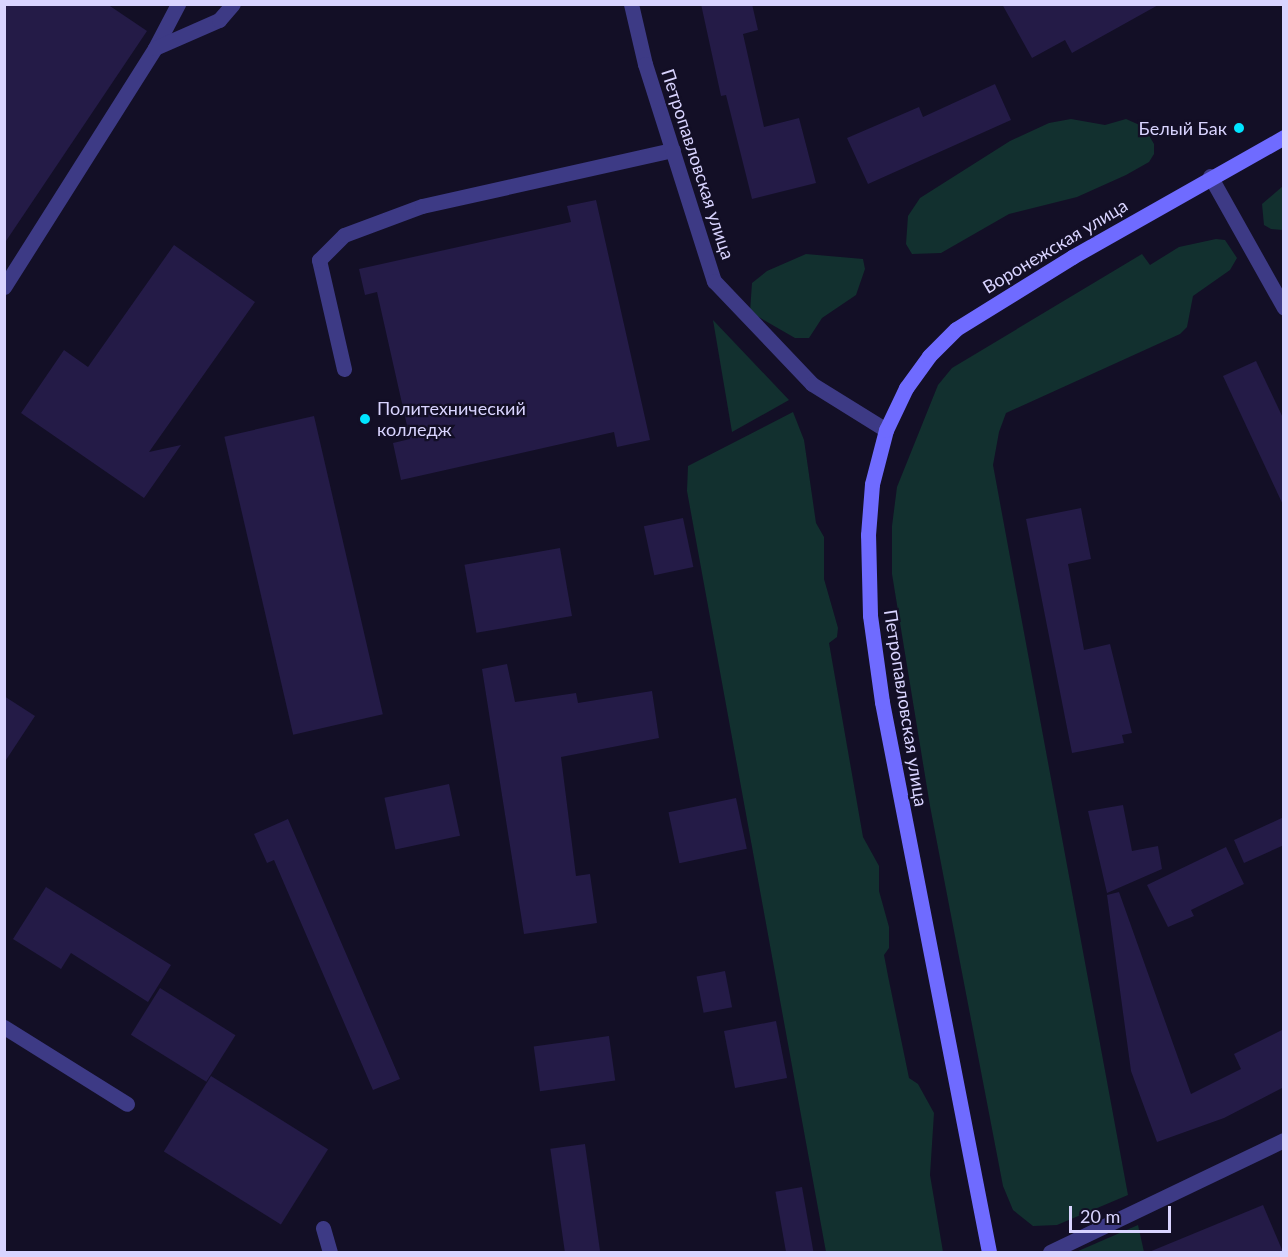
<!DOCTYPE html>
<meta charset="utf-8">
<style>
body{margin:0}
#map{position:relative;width:1288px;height:1257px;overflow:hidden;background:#130f26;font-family:Lato,sans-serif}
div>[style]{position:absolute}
.green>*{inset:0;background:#12302f}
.building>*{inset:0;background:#241b47;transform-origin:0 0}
.service>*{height:15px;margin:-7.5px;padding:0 7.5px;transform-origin:7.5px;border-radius:7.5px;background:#3d3a85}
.minor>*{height:15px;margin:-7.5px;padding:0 7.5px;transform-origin:7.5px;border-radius:7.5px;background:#3d3a85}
.secondary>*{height:15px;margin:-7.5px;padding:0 7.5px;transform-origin:7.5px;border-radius:7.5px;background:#6f6bff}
.dots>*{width:16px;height:16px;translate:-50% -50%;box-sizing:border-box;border:3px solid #130f26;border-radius:50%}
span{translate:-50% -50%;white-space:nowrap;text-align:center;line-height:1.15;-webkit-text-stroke:4.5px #130f26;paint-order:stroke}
.poi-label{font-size:18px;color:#d9d4ff}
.right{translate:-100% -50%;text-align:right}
.left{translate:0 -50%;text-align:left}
.street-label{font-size:18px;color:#d9d4ff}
.frame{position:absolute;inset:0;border:6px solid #d9d4ff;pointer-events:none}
.scale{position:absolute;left:1069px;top:1206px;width:102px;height:27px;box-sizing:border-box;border:3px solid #d9d4ff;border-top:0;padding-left:8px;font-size:18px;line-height:21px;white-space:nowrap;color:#d9d4ff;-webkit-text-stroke:4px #130f26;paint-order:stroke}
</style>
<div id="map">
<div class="green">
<i style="clip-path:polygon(1071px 119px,1105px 125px,1126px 119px,1144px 127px,1154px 144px,1154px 154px,1149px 162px,1126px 175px,1077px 197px,1009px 214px,941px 253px,912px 254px,906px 244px,908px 216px,920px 198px,1010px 141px,1049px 123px)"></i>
<i style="clip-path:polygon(1283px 186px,1283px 230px,1271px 229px,1264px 225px,1262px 204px)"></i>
<i style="clip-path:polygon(1216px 239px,1225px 240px,1237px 258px,1230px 270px,1193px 296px,1187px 327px,1180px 334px,1006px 413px,999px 432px,993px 465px,1128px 1195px,1057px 1225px,1033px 1226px,1013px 1210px,1003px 1186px,930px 806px,892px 574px,892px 526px,897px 487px,938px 385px,952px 368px,1142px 254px,1150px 265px,1179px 247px)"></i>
<i style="clip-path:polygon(806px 254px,863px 259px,865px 269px,856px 295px,822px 318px,809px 338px,795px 338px,750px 312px,752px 283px,767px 271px)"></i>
<i style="clip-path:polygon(713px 320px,789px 400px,732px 432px)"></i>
<i style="clip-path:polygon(793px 412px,804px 440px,816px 523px,824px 537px,824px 579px,838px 628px,837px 637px,829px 643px,863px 837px,879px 866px,879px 891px,889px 927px,889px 948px,884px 955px,888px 976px,909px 1078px,918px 1084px,934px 1113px,930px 1175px,943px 1252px,826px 1252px,687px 491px,688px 466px)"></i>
<i style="clip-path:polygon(1138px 1225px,1144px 1252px,1076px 1252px)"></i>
</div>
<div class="building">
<i style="clip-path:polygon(4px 4px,107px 4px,147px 31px,4px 244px)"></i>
<i style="clip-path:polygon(701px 4px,752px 4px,758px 30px,743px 34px,764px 127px,799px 118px,816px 183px,752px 199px,726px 95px,721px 96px)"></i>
<i style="clip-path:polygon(1002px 4px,1160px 4px,1072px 53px,1065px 40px,1032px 58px)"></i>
<i style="clip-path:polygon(995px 84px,1011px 120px,868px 184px,847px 138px,919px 107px,923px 117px)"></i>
<i style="clip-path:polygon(596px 200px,650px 440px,617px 447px,614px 432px,401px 480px,393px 443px,410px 439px,377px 292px,365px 295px,359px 269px,571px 222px,567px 206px)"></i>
<i style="clip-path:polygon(174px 245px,255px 302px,149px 452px,181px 445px,144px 498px,21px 413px,64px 350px,88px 367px)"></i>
<i style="clip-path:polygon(1256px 361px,1284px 420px,1284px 507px,1223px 376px)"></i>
<i style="left:314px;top:416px;width:306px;height:92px;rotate:77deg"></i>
<i style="clip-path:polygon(1081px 508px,1091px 559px,1068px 564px,1084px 650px,1110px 644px,1132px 733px,1122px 735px,1124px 743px,1072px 753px,1026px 519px)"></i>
<i style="left:683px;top:518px;width:50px;height:40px;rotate:78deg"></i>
<i style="left:560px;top:548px;width:69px;height:97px;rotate:80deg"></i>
<i style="clip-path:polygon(507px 664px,515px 702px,576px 693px,578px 703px,652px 691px,659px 738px,561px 757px,576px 876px,590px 874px,597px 923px,524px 934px,482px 669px)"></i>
<i style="clip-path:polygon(4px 696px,35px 716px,4px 763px)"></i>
<i style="left:449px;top:784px;width:53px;height:66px;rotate:78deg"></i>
<i style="left:736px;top:798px;width:52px;height:69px;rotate:78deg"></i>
<i style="clip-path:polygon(1123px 805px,1132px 851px,1158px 846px,1162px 869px,1107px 893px,1088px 811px)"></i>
<i style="clip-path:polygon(1284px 817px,1284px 845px,1244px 863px,1234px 840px)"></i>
<i style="clip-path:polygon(288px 819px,400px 1079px,373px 1090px,274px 860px,267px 863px,254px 834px)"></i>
<i style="clip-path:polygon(1226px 847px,1244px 884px,1191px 910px,1194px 916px,1168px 927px,1147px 885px)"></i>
<i style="clip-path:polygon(46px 887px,171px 965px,148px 1002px,71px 953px,61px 969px,13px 939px)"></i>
<i style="clip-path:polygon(1119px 892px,1191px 1094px,1241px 1069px,1234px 1054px,1284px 1029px,1284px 1087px,1224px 1118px,1157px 1142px,1131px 1071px,1107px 895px)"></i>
<i style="left:725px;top:971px;width:37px;height:29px;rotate:79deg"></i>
<i style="left:160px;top:988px;width:89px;height:55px;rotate:32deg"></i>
<i style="left:776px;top:1021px;width:58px;height:53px;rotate:79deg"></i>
<i style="left:609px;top:1036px;width:45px;height:76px;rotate:82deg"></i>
<i style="left:211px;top:1076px;width:138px;height:89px;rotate:32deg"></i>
<i style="left:585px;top:1144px;width:109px;height:35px;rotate:82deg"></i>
<i style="left:802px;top:1187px;width:66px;height:27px;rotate:80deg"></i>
<i style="clip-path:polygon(1263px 1205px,1283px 1252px,1149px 1252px)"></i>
</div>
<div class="service">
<i style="left:155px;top:48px;width:50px;rotate:-62.4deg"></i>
<i style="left:4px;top:287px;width:283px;rotate:-57.7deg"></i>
<i style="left:155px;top:48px;width:70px;rotate:-23.6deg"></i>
<i style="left:219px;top:20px;width:21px;rotate:-49deg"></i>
<i style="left:344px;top:369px;width:112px;rotate:-102.9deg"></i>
<i style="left:319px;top:260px;width:35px;rotate:-45deg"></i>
<i style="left:344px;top:235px;width:83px;rotate:-20.4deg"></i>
<i style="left:422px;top:206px;width:257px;rotate:-12.6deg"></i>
<i style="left:4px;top:1027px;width:145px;rotate:32deg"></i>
</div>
<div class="minor">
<i style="left:631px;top:4px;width:62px;rotate:76.9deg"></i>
<i style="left:645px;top:64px;width:228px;rotate:72.4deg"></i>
<i style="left:714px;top:281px;width:142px;rotate:46.4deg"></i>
<i style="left:812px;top:384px;width:87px;rotate:31.9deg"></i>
<i style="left:1210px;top:176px;width:151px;rotate:60.7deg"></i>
<i style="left:323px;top:1228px;width:25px;rotate:74deg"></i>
<i style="left:1050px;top:1252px;width:259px;rotate:-25.6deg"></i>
</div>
<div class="secondary">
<i style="left:989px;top:1252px;width:560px;rotate:-101.01deg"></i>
<i style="left:882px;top:702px;width:88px;rotate:-97.9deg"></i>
<i style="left:870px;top:615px;width:80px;rotate:-91.4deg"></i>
<i style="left:868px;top:535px;width:51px;rotate:-85.5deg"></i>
<i style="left:872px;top:484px;width:56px;rotate:-75.5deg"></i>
<i style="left:886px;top:430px;width:47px;rotate:-64.5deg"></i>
<i style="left:906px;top:388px;width:39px;rotate:-54deg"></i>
<i style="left:929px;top:356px;width:38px;rotate:-45deg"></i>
<i style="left:956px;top:329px;width:137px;rotate:-31.8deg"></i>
<i style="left:1072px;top:257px;width:244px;rotate:-29.5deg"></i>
</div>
<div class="dots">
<i style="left:1239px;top:128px;background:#00e5ff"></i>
<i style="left:365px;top:419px;background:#00e5ff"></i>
</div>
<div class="poi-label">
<span class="right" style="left:1227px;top:128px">Белый Бак</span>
<span class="left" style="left:377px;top:419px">Политехнический<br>колледж</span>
</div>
<div class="street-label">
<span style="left:698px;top:164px;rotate:72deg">Петропавловская улица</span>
<span style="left:1055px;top:246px;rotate:-31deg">Воронежская улица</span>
<span style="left:906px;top:708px;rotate:81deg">Петропавловская улица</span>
</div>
<div class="frame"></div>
<div class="scale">20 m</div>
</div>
